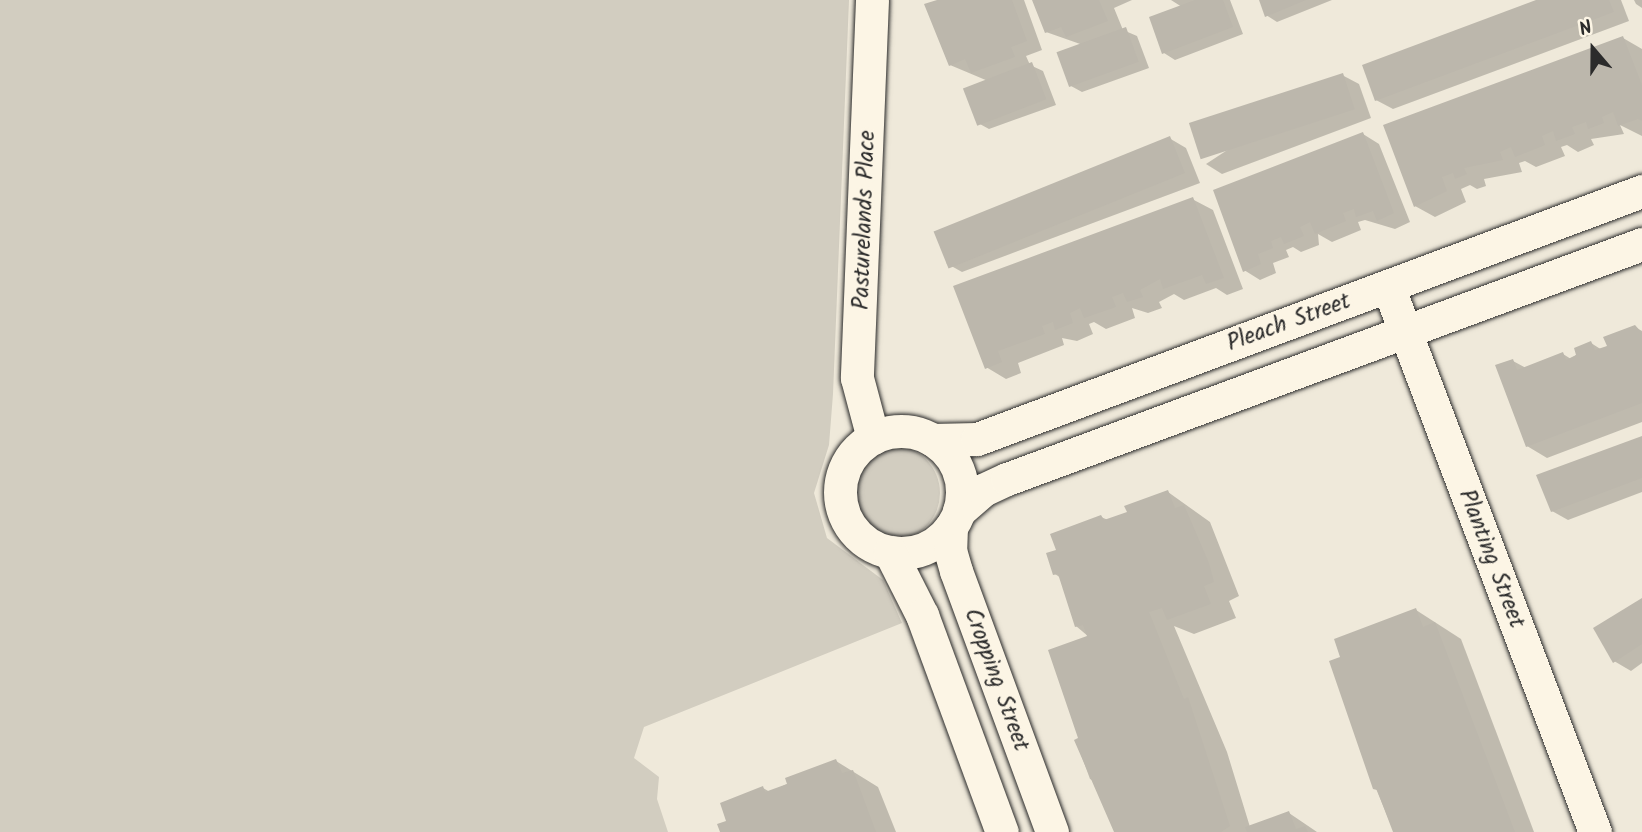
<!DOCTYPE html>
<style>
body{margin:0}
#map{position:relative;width:1642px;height:832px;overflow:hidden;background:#efe9da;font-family:Kalam,sans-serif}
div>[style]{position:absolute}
.green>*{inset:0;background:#d2cdc0}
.round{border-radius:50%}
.shadow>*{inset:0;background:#0003}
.building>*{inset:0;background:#bcb7ac;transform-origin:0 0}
.roads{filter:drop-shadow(0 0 2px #2b2b2b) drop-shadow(0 0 2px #2b2b2b)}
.minor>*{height:33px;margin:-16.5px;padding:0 16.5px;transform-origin:16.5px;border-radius:16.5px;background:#fcf5e5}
.minor>.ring{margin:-16.5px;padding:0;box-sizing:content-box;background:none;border:33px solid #fcf5e5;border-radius:50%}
span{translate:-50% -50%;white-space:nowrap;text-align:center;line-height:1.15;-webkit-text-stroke:6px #fcf5e5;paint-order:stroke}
.street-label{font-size:23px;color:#2b2b2b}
.north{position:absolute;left:1558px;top:14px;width:70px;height:70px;-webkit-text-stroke:5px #fcf5e5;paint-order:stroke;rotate:340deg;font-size:19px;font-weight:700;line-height:28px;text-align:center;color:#2b2b2b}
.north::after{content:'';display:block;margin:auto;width:24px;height:32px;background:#2b2b2b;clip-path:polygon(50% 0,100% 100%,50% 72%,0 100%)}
</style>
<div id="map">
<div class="green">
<i style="clip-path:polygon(0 0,849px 0,833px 394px,829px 445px,814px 493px,827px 538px,883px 580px,902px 623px,644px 727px,634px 758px,659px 777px,657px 799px,668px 832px,0 832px)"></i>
<i class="round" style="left:846px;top:446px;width:94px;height:94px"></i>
</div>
<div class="shadow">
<i style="clip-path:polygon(943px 0,1024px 0,1042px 50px,1026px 56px,1030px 65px,1043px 71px,1056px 105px,989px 129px,978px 123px,988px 81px,950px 65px)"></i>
<i style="clip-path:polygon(1034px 0,1132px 0,1114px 8px,1123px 30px,1137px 36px,1149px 68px,1082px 92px,1071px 86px,1083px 45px,1046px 32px)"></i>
<i style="clip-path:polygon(1171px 0,1230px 0,1243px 34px,1175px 60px,1164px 53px,1182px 7px)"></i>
<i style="clip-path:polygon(1260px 0,1332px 0,1277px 22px,1266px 15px)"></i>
<i style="clip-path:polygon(1541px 0,1621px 0,1629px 21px,1393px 109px,1376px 100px)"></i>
<i style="clip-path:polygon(1634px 0,1642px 0,1642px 8px,1636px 4px)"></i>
<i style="clip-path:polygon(1623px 38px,1642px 49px,1642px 136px,1620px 125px,1624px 134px,1591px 139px,1594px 145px,1578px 152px,1567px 145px,1561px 147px,1565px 156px,1536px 167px,1525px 161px,1519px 163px,1522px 172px,1484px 179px,1486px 186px,1477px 189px,1470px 185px,1461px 189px,1466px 202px,1435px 217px,1415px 206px,1385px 126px)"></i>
<i style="clip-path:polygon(1342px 75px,1359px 84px,1371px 118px,1222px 174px,1206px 164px)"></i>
<i style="clip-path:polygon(1363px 134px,1379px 144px,1410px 222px,1395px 229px,1365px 220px,1358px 222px,1361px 230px,1332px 242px,1318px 234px,1319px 245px,1301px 252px,1293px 247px,1286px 250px,1289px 257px,1273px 263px,1276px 273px,1260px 280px,1244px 270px,1215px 191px)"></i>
<i style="clip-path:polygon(1169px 138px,1186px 148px,1200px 183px,962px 272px,946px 263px)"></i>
<i style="clip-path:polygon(1192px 199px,1213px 210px,1243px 289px,1227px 295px,1216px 288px,1184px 300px,1174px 294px,1159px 302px,1162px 308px,1148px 313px,1132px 308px,1135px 318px,1106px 329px,1094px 322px,1089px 324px,1093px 334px,1077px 341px,1062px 338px,1064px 345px,1018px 363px,1021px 373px,1006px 379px,986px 367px,955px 287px)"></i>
<i style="clip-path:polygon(1635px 327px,1642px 331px,1642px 422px,1547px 458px,1527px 446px,1513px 361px,1526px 368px,1563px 354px,1571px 359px,1591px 343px,1602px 350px)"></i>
<i style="clip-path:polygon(1642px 437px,1642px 492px,1568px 520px,1552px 511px)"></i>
<i style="clip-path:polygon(1168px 492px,1210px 522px,1239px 596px,1229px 601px,1236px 618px,1194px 634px,1174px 626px,1227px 752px,1250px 827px,1289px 813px,1317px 832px,1115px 832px,1098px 783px,1090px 779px,1076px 741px,1080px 739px,1089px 637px,1076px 626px,1061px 578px,1055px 574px,1058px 551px,1101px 517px,1108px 520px,1129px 513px)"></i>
<i style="clip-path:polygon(1642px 600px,1642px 663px,1631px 671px,1614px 661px)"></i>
<i style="clip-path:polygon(1416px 610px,1461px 639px,1534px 832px,1394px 832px,1360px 750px,1342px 658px)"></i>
<i style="clip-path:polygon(836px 761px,878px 787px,896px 832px,722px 832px,763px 788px,770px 792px)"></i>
</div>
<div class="building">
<i style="clip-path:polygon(937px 0,1012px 0,1027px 41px,1011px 47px,1015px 57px,971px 73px,965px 59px,949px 66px,924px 4px)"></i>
<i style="clip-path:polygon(1032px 0,1099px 0,1108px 21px,1066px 37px,1061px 27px,1045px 33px)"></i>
<i style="clip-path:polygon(1195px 0,1223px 0,1233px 27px,1162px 54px,1149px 17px)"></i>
<i style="clip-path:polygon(1259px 0,1306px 0,1265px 17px)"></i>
<i style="clip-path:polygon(1536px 0,1609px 0,1614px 12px,1375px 101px,1362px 65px)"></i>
<i style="left:1126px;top:27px;width:37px;height:74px;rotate:70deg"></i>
<i style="clip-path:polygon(1623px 36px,1642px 85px,1642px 121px,1638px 119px,1618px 126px,1613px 112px,1602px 117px,1604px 123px,1588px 129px,1586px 122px,1572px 127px,1575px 134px,1556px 141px,1553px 131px,1542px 136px,1545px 145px,1515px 157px,1511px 147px,1500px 152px,1503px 160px,1464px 168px,1467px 174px,1455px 179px,1453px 173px,1442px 177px,1447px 191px,1414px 207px,1383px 125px)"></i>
<i style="left:1032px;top:62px;width:40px;height:74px;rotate:69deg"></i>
<i style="left:1343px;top:73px;width:38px;height:162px;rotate:72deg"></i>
<i style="clip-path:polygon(1363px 132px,1394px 213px,1377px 221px,1373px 211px,1356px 217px,1354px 209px,1343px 213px,1346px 221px,1315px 234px,1310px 222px,1300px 227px,1304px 236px,1284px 244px,1281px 237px,1271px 241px,1273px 248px,1258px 254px,1261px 264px,1243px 272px,1213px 190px)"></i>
<i style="left:1170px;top:136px;width:40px;height:255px;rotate:68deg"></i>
<i style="clip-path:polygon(1193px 197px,1224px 278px,1206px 284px,1202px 275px,1163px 289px,1160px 279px,1140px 290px,1143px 297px,1127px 302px,1123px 293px,1112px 297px,1116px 307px,1084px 318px,1080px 308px,1070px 313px,1073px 323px,1055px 330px,1053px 322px,1042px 326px,1045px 334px,998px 351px,1002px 362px,985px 369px,953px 286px)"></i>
<i style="clip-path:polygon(1635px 325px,1642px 333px,1642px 403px,1526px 447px,1495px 365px,1513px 359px,1517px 370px,1563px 352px,1566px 360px,1576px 355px,1574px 348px,1591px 341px,1595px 350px,1607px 346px,1603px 337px)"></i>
<i style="clip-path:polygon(1642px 436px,1642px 478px,1551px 512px,1536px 475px)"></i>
<i style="clip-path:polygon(1168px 490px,1175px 508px,1184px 505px,1209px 563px,1214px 582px,1204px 586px,1211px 604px,1167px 620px,1162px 608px,1149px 612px,1184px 699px,1188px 697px,1230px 826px,1221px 832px,1114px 832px,1074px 740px,1078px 738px,1048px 650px,1087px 636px,1083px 625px,1075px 627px,1058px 574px,1053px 575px,1046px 553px,1056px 550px,1050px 534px,1101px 515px,1104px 520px,1127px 512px,1124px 506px)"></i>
<i style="clip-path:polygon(1642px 598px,1642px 644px,1613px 663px,1593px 628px)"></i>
<i style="clip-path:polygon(1416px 608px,1423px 627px,1435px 622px,1515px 832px,1393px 832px,1377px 790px,1373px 789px,1329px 661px,1340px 657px,1334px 639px)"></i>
<i style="clip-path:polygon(836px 759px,842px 773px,853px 770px,876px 832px,720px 832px,717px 824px,726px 821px,720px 803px,763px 786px,765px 792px,787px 784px,785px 778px)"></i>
<i style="clip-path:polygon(1289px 811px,1296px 829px,1305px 826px,1308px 832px,1247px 832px,1245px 827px)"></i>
</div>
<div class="roads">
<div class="minor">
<i style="left:872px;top:0;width:378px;rotate:92.3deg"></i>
<i style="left:857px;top:378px;width:62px;rotate:75.1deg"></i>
<i style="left:1388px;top:286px;width:584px;rotate:69.24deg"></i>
<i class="ring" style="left:840px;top:431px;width:89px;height:89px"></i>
<i style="left:933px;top:440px;width:44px;rotate:-1.3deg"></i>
<i style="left:977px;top:439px;width:710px;rotate:-20.45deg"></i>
<i style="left:959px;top:511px;width:32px;rotate:-41deg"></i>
<i style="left:983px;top:490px;width:26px;rotate:-25deg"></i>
<i style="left:1007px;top:479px;width:677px;rotate:-20.31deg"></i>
<i style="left:951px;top:527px;width:23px;rotate:92deg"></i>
<i style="left:950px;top:550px;width:22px;rotate:74deg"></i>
<i style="left:956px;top:571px;width:278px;rotate:69.8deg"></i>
<i style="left:890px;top:552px;width:71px;rotate:63.1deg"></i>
<i style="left:922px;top:615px;width:231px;rotate:69.8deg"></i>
</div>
</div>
<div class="street-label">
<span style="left:865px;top:220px;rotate:-88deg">Pasturelands Place</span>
<span style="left:1289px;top:323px;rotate:-20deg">Pleach Street</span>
<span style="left:1491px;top:559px;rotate:69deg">Planting Street</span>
<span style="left:996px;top:680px;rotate:70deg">Cropping Street</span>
</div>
<div class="north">N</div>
</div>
